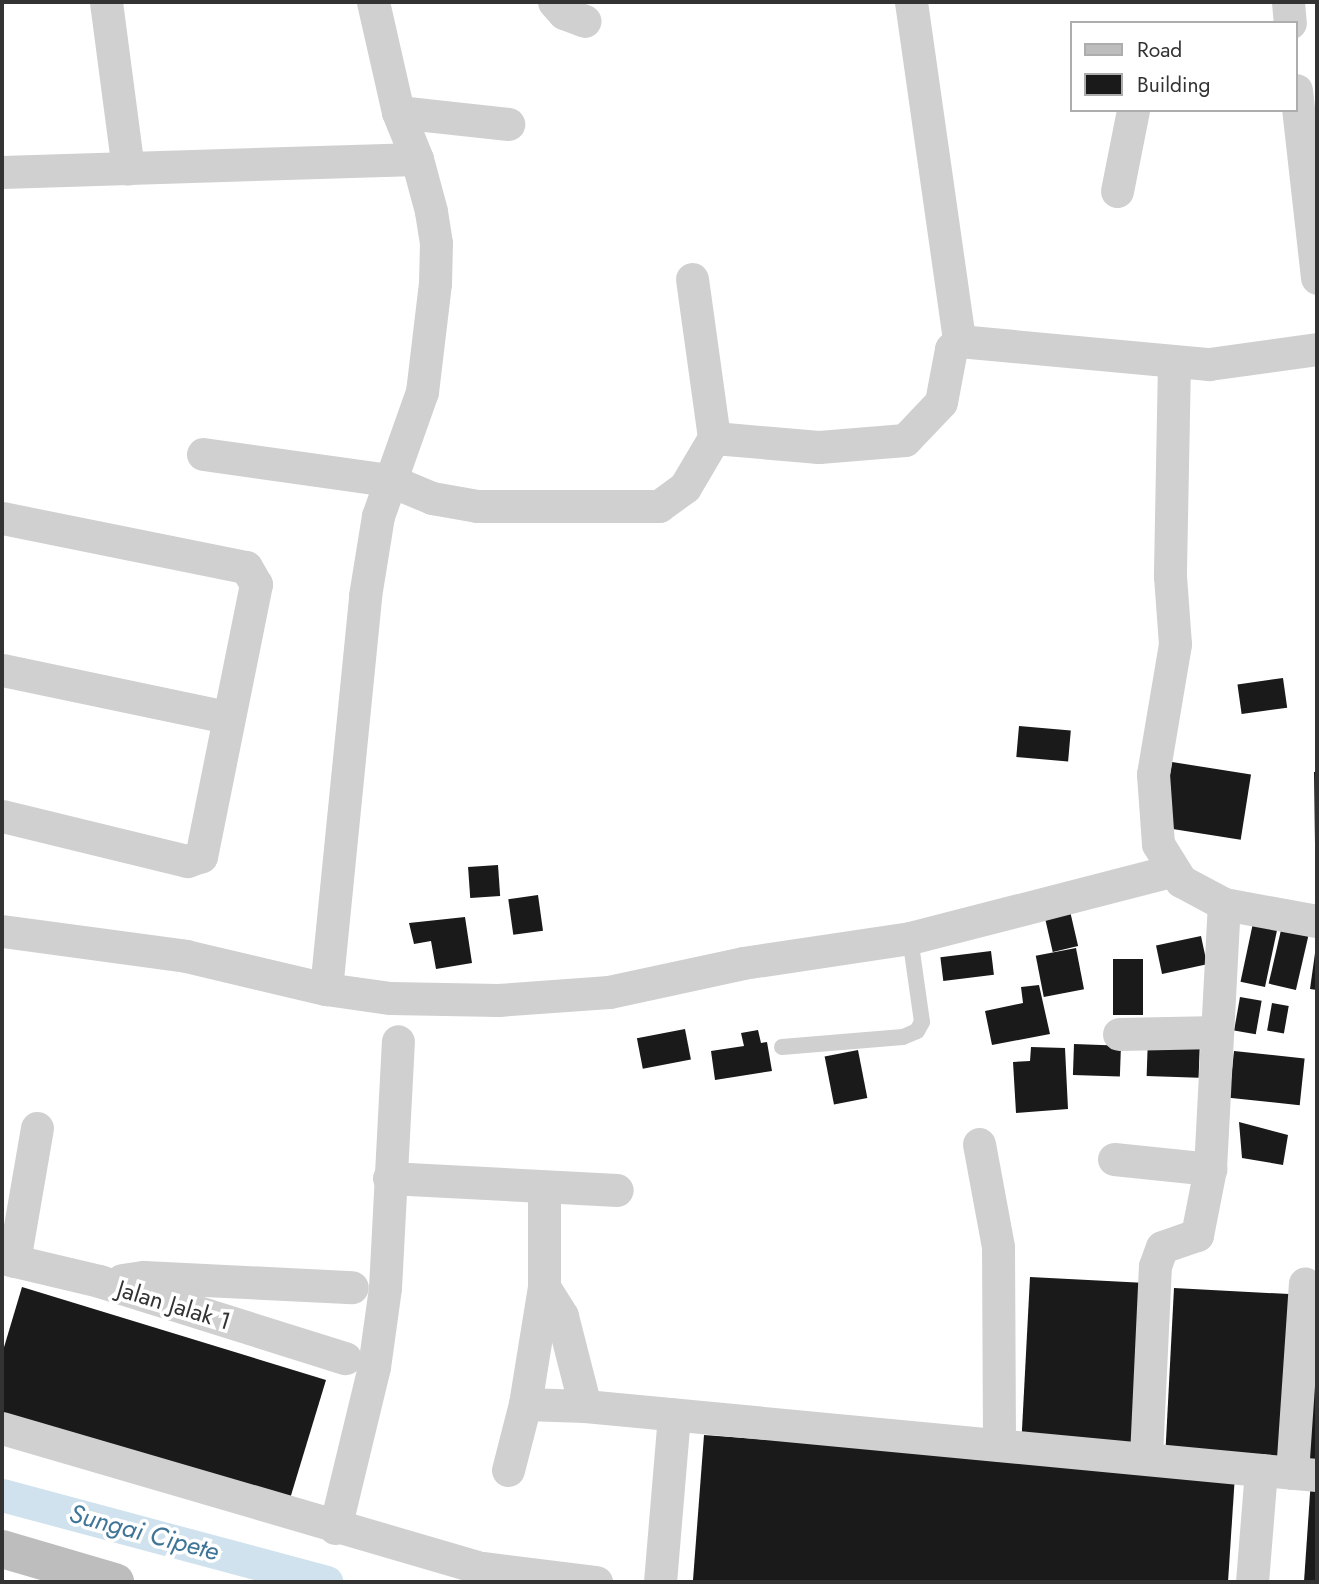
<!DOCTYPE html>
<style>
body{margin:0}
#map{position:relative;width:1319px;height:1584px;overflow:hidden;background:#fff;font-family:Jost,sans-serif}
div>[style]{position:absolute}
.canal>*{height:33px;margin:-16.5px;padding:0 16.5px;transform-origin:16.5px;border-radius:16.5px;background:#cfe2ee}
.building>*{inset:0;background:#1a1a1a;transform-origin:0 0}
.lane>*{height:16px;margin:-8px;padding:0 8px;transform-origin:8px;border-radius:8px;background:#d0d0d0}
.street>*{height:33px;margin:-16.5px;padding:0 16.5px;transform-origin:16.5px;border-radius:16.5px;background:#d0d0d0}
.secondary>*{height:38px;margin:-19px;padding:0 19px;transform-origin:19px;border-radius:19px;background:#bdbdbd}
span{translate:-50% -50%;white-space:nowrap;text-align:center;line-height:1.15;-webkit-text-stroke:7px #fff;paint-order:stroke}
.street-label{font-size:24px;color:#333}
.water-label{font-size:26px;color:#3f7597;font-style:italic}
.frame{position:absolute;inset:0;border:4px solid #333;pointer-events:none}
.legend{position:absolute;left:1070px;top:21px;width:228px;height:91px;box-sizing:border-box;background:#fff;border:2px solid #adadad;margin:0;padding:9px 12px;list-style:none;font-size:21px;color:#333}
.legend li{display:flex;align-items:center;gap:14px;height:35px}
.legend b{width:35px;border:2px solid #adadad}
</style>
<div id="map">
<div class="canal">
<i style="left:2px;top:1495px;width:336px;rotate:15deg"></i>
</div>
<div class="building">
<i style="left:1283px;top:678px;width:30px;height:46px;rotate:82deg"></i>
<i style="left:1019px;top:726px;width:52px;height:31px;rotate:5deg"></i>
<i style="left:1172px;top:762px;width:80px;height:66px;rotate:9deg"></i>
<i style="clip-path:polygon(1314px 772px,1317px 772px,1317px 844px,1315px 844px)"></i>
<i style="left:498px;top:865px;width:31px;height:30px;rotate:86deg"></i>
<i style="left:538px;top:895px;width:36px;height:30px;rotate:82deg"></i>
<i style="left:1070px;top:911px;width:36px;height:26px;rotate:77deg"></i>
<i style="clip-path:polygon(465px 917px,472px 963px,436px 969px,431px 941px,414px 944px,409px 923px)"></i>
<i style="left:1253px;top:923px;width:25px;height:60px;rotate:12deg"></i>
<i style="left:1281px;top:930px;width:28px;height:55px;rotate:13deg"></i>
<i style="left:1201px;top:936px;width:29px;height:46px;rotate:78deg"></i>
<i style="clip-path:polygon(1316px 946px,1317px 947px,1317px 990px,1310px 989px)"></i>
<i style="left:1076px;top:948px;width:42px;height:41px;rotate:79deg"></i>
<i style="left:991px;top:951px;width:24px;height:51px;rotate:83deg"></i>
<i style="left:1113px;top:959px;width:30px;height:56px"></i>
<i style="clip-path:polygon(1039px 985px,1050px 1034px,992px 1045px,985px 1011px,1023px 1003px,1021px 987px)"></i>
<i style="left:1240px;top:997px;width:22px;height:34px;rotate:10deg"></i>
<i style="left:1272px;top:1003px;width:17px;height:28px;rotate:10deg"></i>
<i style="left:685px;top:1029px;width:31px;height:49px;rotate:79deg"></i>
<i style="clip-path:polygon(758px 1030px,761px 1043px,767px 1042px,772px 1071px,715px 1080px,711px 1051px,744px 1046px,741px 1033px)"></i>
<i style="left:1148px;top:1037px;width:52px;height:39px;rotate:2deg"></i>
<i style="left:1074px;top:1044px;width:47px;height:31px;rotate:2deg"></i>
<i style="clip-path:polygon(1031px 1047px,1065px 1048px,1068px 1109px,1016px 1113px,1013px 1062px,1030px 1061px)"></i>
<i style="left:858px;top:1050px;width:49px;height:34px;rotate:79deg"></i>
<i style="left:1234px;top:1051px;width:71px;height:47px;rotate:6deg"></i>
<i style="clip-path:polygon(1239px 1122px,1288px 1135px,1283px 1165px,1242px 1158px)"></i>
<i style="left:1030px;top:1277px;width:121px;height:165px;rotate:3deg"></i>
<i style="clip-path:polygon(22px 1287px,326px 1380px,289px 1502px,2px 1414px,2px 1354px)"></i>
<i style="left:1174px;top:1288px;width:120px;height:165px;rotate:3deg"></i>
<i style="clip-path:polygon(1317px 1299px,1317px 1464px,1304px 1463px)"></i>
<i style="clip-path:polygon(704px 1435px,1235px 1475px,1228px 1582px,693px 1580px)"></i>
<i style="clip-path:polygon(1311px 1479px,1317px 1480px,1317px 1582px,1304px 1582px)"></i>
</div>
<div class="lane">
<i style="left:782px;top:1047px;width:121px;rotate:-4.7deg"></i>
<i style="left:903px;top:1037px;width:15px;rotate:-23deg"></i>
<i style="left:917px;top:1031px;width:10px;rotate:-61deg"></i>
<i style="left:922px;top:1022px;width:85px;rotate:-98.1deg"></i>
</div>
<div class="street">
<i style="left:106px;top:2px;width:168px;rotate:82.5deg"></i>
<i style="left:554px;top:2px;width:15px;rotate:48deg"></i>
<i style="left:564px;top:13px;width:22px;rotate:21deg"></i>
<i style="left:911px;top:2px;width:342px;rotate:81.9deg"></i>
<i style="left:1288px;top:2px;width:21px;rotate:85deg"></i>
<i style="left:1296px;top:90px;width:189px;rotate:83.6deg"></i>
<i style="left:398px;top:112px;width:111px;rotate:6.2deg"></i>
<i style="left:2px;top:172px;width:415px;rotate:-1.8deg"></i>
<i style="left:1117px;top:191px;width:83px;rotate:-78.8deg"></i>
<i style="left:692px;top:279px;width:161px;rotate:82.1deg"></i>
<i style="left:1174px;top:362px;width:214px;rotate:91.1deg"></i>
<i style="left:1170px;top:576px;width:68px;rotate:85.8deg"></i>
<i style="left:1175px;top:644px;width:132px;rotate:99.6deg"></i>
<i style="left:1153px;top:774px;width:70px;rotate:85.9deg"></i>
<i style="left:1158px;top:844px;width:44px;rotate:58.1deg"></i>
<i style="left:1181px;top:881px;width:49px;rotate:28.1deg"></i>
<i style="left:1224px;top:904px;width:95px;rotate:10.4deg"></i>
<i style="left:203px;top:454px;width:188px;rotate:8deg"></i>
<i style="left:389px;top:480px;width:47px;rotate:22.7deg"></i>
<i style="left:432px;top:498px;width:46px;rotate:10.1deg"></i>
<i style="left:477px;top:506px;width:182px"></i>
<i style="left:659px;top:506px;width:32px;rotate:-36deg"></i>
<i style="left:685px;top:487px;width:57px;rotate:-59.4deg"></i>
<i style="left:714px;top:438px;width:105px;rotate:4.9deg"></i>
<i style="left:819px;top:447px;width:86px;rotate:-4.7deg"></i>
<i style="left:905px;top:440px;width:52px;rotate:-46.5deg"></i>
<i style="left:941px;top:402px;width:54px;rotate:-79.3deg"></i>
<i style="left:951px;top:349px;width:11px;rotate:-45deg"></i>
<i style="left:959px;top:341px;width:251px;rotate:5.3deg"></i>
<i style="left:1209px;top:364px;width:109px;rotate:-7.9deg"></i>
<i style="left:2px;top:518px;width:249px;rotate:11.4deg"></i>
<i style="left:246px;top:567px;width:20px;rotate:60deg"></i>
<i style="left:256px;top:584px;width:278px;rotate:101.4deg"></i>
<i style="left:201px;top:856px;width:15px;rotate:160deg"></i>
<i style="left:187px;top:861px;width:190px;rotate:-166.3deg"></i>
<i style="left:2px;top:670px;width:230px;rotate:11.8deg"></i>
<i style="left:2px;top:931px;width:186px;rotate:7.7deg"></i>
<i style="left:186px;top:956px;width:144px;rotate:13.3deg"></i>
<i style="left:326px;top:989px;width:65px;rotate:8deg"></i>
<i style="left:390px;top:998px;width:108px;rotate:1.1deg"></i>
<i style="left:498px;top:1000px;width:111px;rotate:-4.1deg"></i>
<i style="left:609px;top:992px;width:137px;rotate:-12.2deg"></i>
<i style="left:743px;top:963px;width:169px;rotate:-8.5deg"></i>
<i style="left:910px;top:938px;width:269px;rotate:-14.4deg"></i>
<i style="left:326px;top:989px;width:395px;rotate:-84.3deg"></i>
<i style="left:365px;top:596px;width:81px;rotate:-80.8deg"></i>
<i style="left:378px;top:516px;width:132px;rotate:-70.5deg"></i>
<i style="left:422px;top:392px;width:110px;rotate:-83.2deg"></i>
<i style="left:435px;top:283px;width:40px;rotate:-88.6deg"></i>
<i style="left:436px;top:243px;width:32px;rotate:-99deg"></i>
<i style="left:431px;top:211px;width:54px;rotate:-105.1deg"></i>
<i style="left:417px;top:159px;width:51px;rotate:-112deg"></i>
<i style="left:398px;top:112px;width:113px;rotate:-102.8deg"></i>
<i style="left:1119px;top:1034px;width:98px;rotate:-1.2deg"></i>
<i style="left:979px;top:1144px;width:105px;rotate:79.5deg"></i>
<i style="left:998px;top:1247px;width:198px;rotate:89.7deg"></i>
<i style="left:1114px;top:1159px;width:97px;rotate:5.9deg"></i>
<i style="left:1210px;top:1169px;width:265px;rotate:-87deg"></i>
<i style="left:389px;top:1178px;width:228px;rotate:3deg"></i>
<i style="left:2px;top:1258px;width:100px;rotate:13.3deg"></i>
<i style="left:99px;top:1281px;width:258px;rotate:17.4deg"></i>
<i style="left:14px;top:1261px;width:135px;rotate:-80.2deg"></i>
<i style="left:122px;top:1280px;width:22px;rotate:-8deg"></i>
<i style="left:144px;top:1277px;width:208px;rotate:2.8deg"></i>
<i style="left:544px;top:1287px;width:34px;rotate:58deg"></i>
<i style="left:562px;top:1316px;width:93px;rotate:75.7deg"></i>
<i style="left:525px;top:1404px;width:60px;rotate:1.9deg"></i>
<i style="left:585px;top:1406px;width:679px;rotate:5.41deg"></i>
<i style="left:2px;top:1428px;width:500px;rotate:16.3deg"></i>
<i style="left:482px;top:1568px;width:115px;rotate:7deg"></i>
<i style="left:1146px;top:1456px;width:190px;rotate:-87.3deg"></i>
<i style="left:1155px;top:1266px;width:20px;rotate:-70deg"></i>
<i style="left:1162px;top:1247px;width:37px;rotate:-19deg"></i>
<i style="left:1197px;top:1235px;width:67px;rotate:-78.9deg"></i>
<i style="left:508px;top:1470px;width:68px;rotate:-75.6deg"></i>
<i style="left:525px;top:1404px;width:119px;rotate:-80.8deg"></i>
<i style="left:544px;top:1287px;width:99px;rotate:-90deg"></i>
<i style="left:1292px;top:1473px;width:190px;rotate:-86.1deg"></i>
<i style="left:335px;top:1528px;width:166px;rotate:-76.4deg"></i>
<i style="left:374px;top:1367px;width:80px;rotate:-82.1deg"></i>
<i style="left:385px;top:1288px;width:247px;rotate:-87deg"></i>
<i style="left:660px;top:1582px;width:168px;rotate:-85.2deg"></i>
<i style="left:1252px;top:1582px;width:112px;rotate:-85.4deg"></i>
<i style="left:1261px;top:1470px;width:56px;rotate:5.1deg"></i>
</div>
<div class="secondary">
<i style="left:2px;top:1549px;width:118px;rotate:16.3deg"></i>
</div>
<div class="street-label">
<span style="left:174px;top:1305px;rotate:17deg">Jalan Jalak 1</span>
</div>
<div class="water-label">
<span style="left:144px;top:1533px;rotate:15deg">Sungai Cipete</span>
</div>
<div class="frame"></div>
<ul class="legend">
<li><b style="height:9px;background:#bdbdbd"></b>Road</li>
<li><b style="height:19px;background:#1a1a1a"></b>Building</li>
</ul>
</div>
